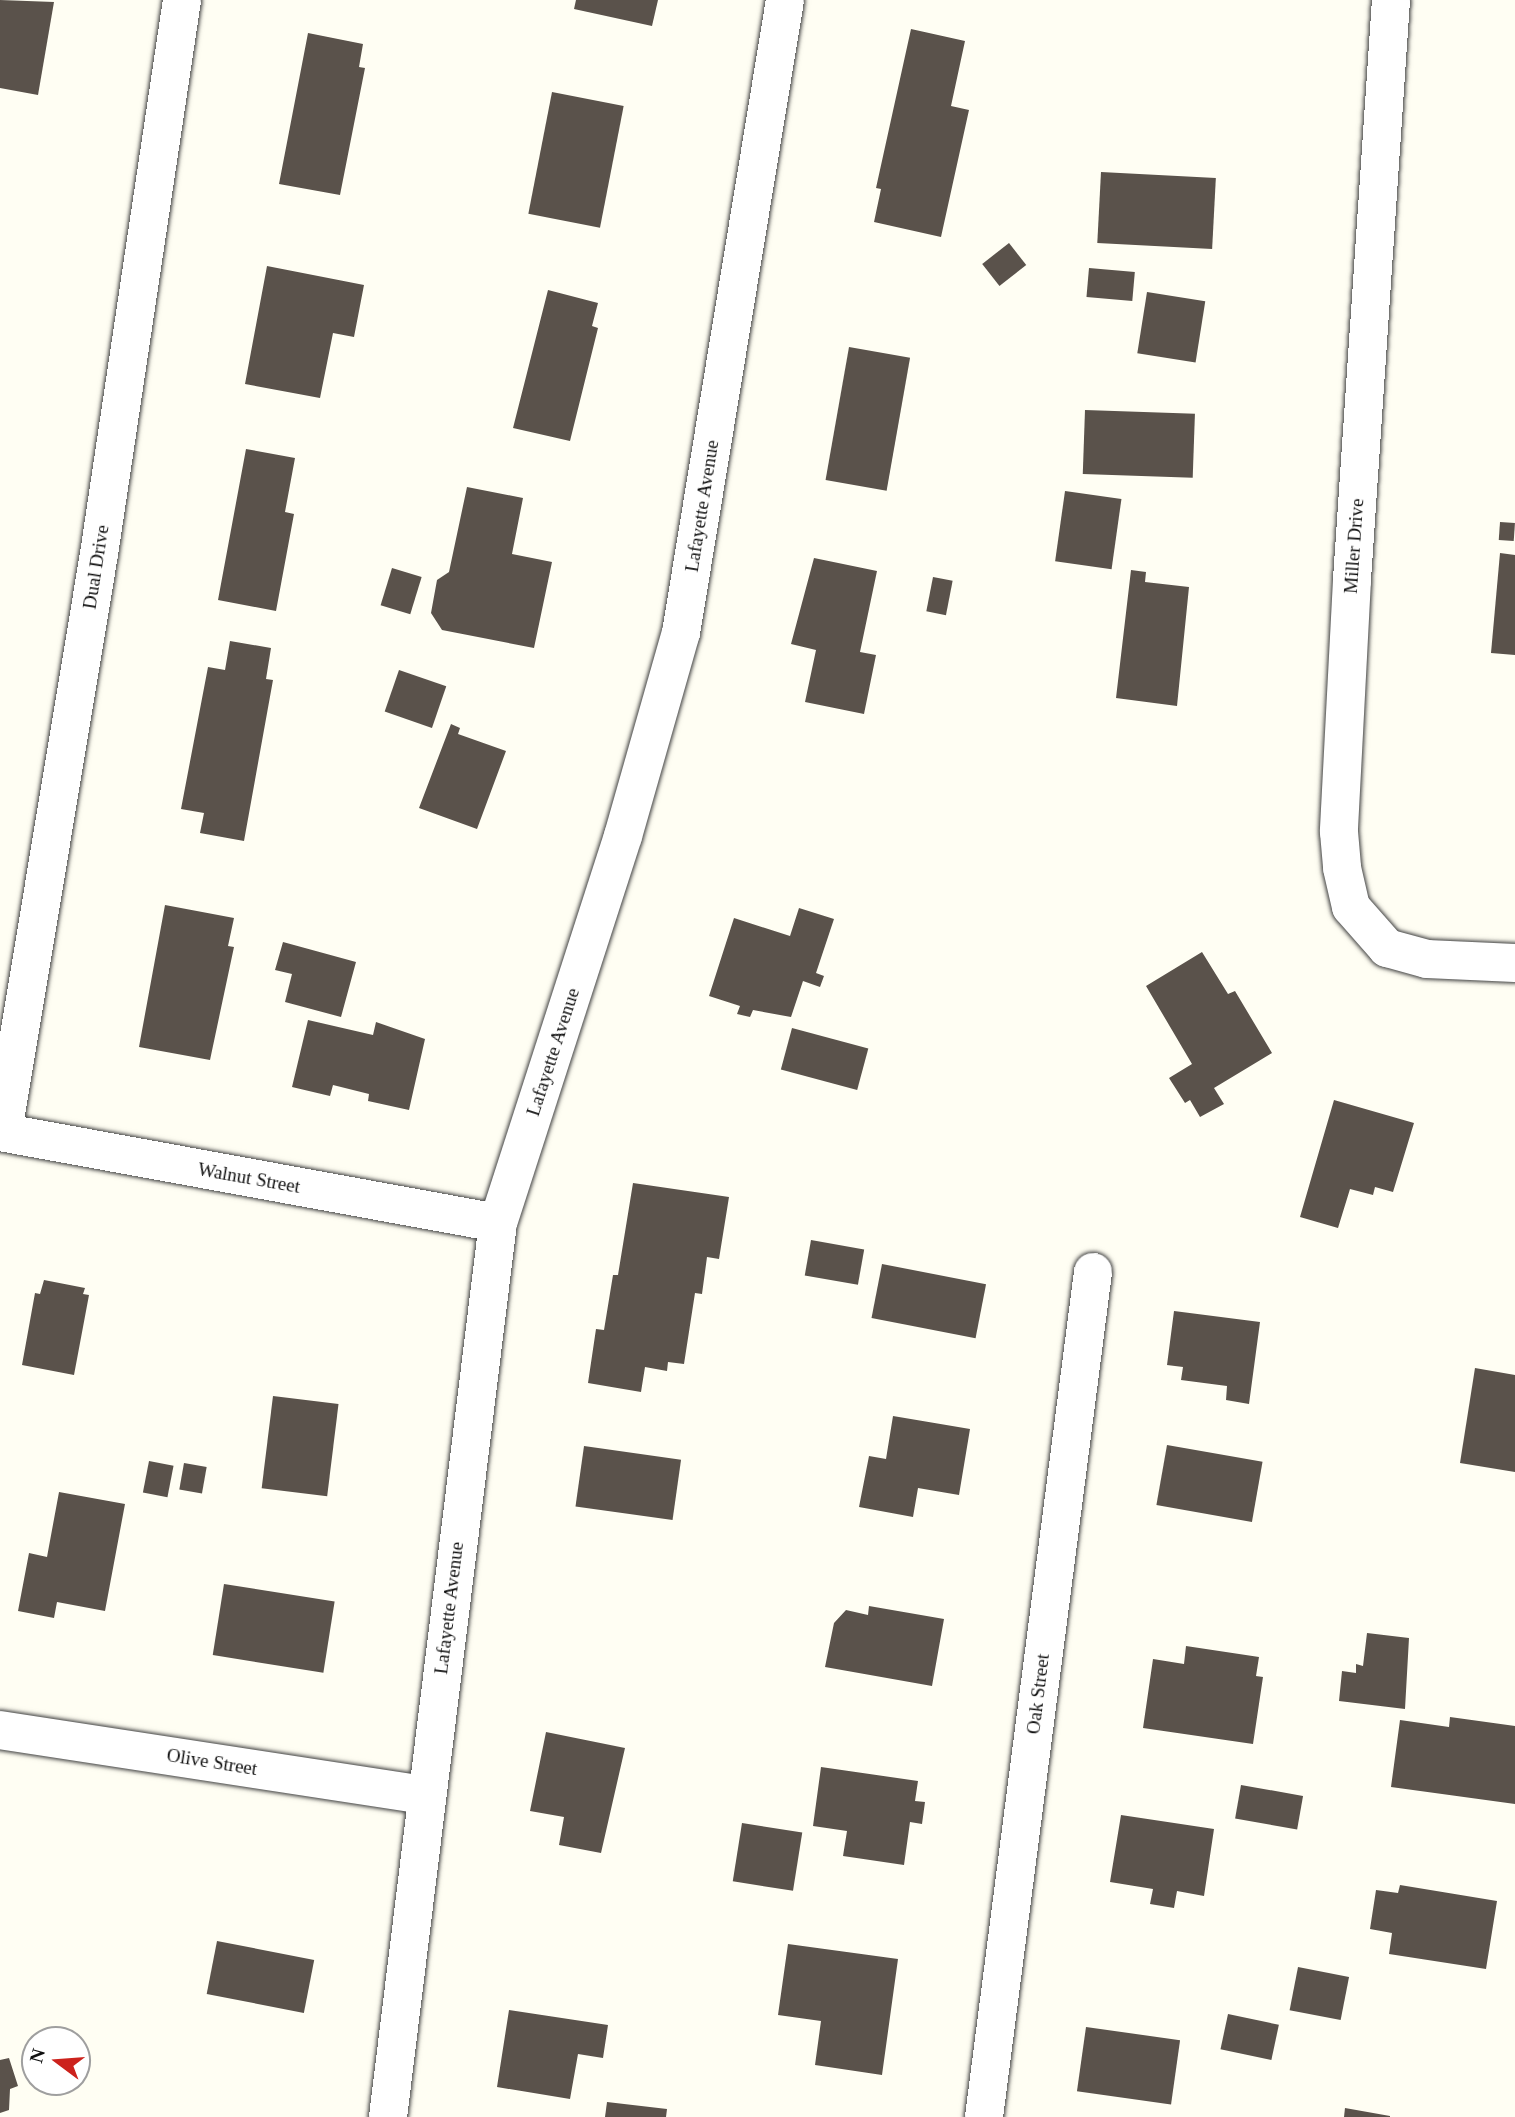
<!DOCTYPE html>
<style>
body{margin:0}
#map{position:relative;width:1515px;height:2117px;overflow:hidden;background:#fffef3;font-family:"Times New Roman",serif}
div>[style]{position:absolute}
.building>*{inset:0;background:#5a524b;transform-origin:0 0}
.roads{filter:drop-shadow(0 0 2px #434343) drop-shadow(0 0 2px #434343)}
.minor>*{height:38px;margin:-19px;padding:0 19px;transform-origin:19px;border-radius:19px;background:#fff}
span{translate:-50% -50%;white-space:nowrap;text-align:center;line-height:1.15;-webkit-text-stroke:7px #fff;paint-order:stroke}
.street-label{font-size:19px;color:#101010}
.north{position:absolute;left:21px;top:2026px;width:70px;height:70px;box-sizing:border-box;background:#fff;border:2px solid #9f9f9f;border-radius:50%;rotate:286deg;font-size:19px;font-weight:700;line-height:28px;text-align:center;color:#101010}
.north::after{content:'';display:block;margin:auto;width:24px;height:32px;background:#cc221c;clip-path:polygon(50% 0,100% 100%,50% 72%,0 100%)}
</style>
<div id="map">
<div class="building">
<i style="clip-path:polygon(0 0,54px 2px,38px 95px,0 88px)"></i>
<i style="clip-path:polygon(576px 0,658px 0,652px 26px,574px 9px)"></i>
<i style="clip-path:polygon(911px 29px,965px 41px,951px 106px,969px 110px,941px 237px,874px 222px,881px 189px,876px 188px)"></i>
<i style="clip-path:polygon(308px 33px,363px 44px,359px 67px,365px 68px,340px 195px,279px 184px)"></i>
<i style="left:552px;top:92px;width:73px;height:124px;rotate:11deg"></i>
<i style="left:1101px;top:172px;width:115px;height:71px;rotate:3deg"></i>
<i style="left:1009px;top:243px;width:28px;height:34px;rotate:52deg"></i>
<i style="clip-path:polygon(267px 266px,364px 285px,354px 337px,333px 333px,320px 398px,245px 384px)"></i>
<i style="left:1089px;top:268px;width:46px;height:29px;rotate:5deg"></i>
<i style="clip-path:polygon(548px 290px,598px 303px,592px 326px,598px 328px,570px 441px,513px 428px)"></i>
<i style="left:1147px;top:292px;width:59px;height:62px;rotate:9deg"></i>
<i style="left:849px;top:347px;width:62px;height:135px;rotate:10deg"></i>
<i style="left:1085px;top:410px;width:110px;height:64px;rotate:2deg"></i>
<i style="clip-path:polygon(246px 449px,295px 458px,285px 512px,294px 514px,276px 611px,218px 600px)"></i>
<i style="clip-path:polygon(467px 487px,523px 498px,512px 554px,552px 562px,534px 648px,442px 630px,431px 613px,437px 580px,449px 572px)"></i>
<i style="left:1065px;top:491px;width:57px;height:71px;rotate:8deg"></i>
<i style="left:1500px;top:522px;width:15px;height:18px;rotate:4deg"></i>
<i style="clip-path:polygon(1500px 553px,1515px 555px,1515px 655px,1491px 653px)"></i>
<i style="clip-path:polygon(814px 558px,877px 571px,860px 652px,876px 655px,864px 714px,805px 702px,816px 650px,791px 644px)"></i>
<i style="left:392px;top:568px;width:31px;height:39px;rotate:17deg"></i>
<i style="clip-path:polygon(1131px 570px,1146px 572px,1145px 582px,1189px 587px,1177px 706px,1116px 698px)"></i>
<i style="left:933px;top:577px;width:20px;height:35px;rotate:11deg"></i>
<i style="clip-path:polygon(230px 641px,271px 648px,266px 679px,273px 680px,244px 841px,200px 833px,204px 813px,181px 809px,208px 667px,225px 670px)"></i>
<i style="left:399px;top:670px;width:50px;height:44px;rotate:19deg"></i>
<i style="clip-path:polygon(451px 724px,460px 728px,458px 734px,506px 751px,477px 829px,419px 808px)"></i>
<i style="clip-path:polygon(165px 905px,234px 918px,228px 946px,234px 947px,210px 1060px,139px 1047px)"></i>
<i style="clip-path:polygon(799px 908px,834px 919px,816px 973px,824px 976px,820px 987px,803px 981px,791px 1017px,753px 1010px,750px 1017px,737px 1014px,740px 1006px,709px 996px,734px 918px,790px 936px)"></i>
<i style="clip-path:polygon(283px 942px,356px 962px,341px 1017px,285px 1002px,292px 974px,275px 970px)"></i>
<i style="clip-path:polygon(1202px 952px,1228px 994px,1235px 991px,1272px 1053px,1214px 1088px,1224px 1104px,1200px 1117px,1190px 1100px,1185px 1103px,1169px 1078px,1192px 1064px,1146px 986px)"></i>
<i style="clip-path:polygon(308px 1020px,373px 1035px,376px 1022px,425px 1039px,409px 1110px,368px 1101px,369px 1094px,333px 1085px,330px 1096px,292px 1087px)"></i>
<i style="left:792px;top:1028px;width:79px;height:43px;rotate:15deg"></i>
<i style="clip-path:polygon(1334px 1100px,1414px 1123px,1393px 1192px,1375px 1187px,1373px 1195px,1350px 1189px,1338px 1228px,1300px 1217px)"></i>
<i style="clip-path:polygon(633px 1183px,729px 1197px,719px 1259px,707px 1257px,702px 1294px,695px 1293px,684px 1364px,668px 1362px,667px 1371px,645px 1367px,641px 1392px,588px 1383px,596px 1329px,604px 1330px,613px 1275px,618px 1275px)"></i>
<i style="left:811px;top:1240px;width:54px;height:36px;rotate:10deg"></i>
<i style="left:882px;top:1264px;width:106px;height:55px;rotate:11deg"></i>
<i style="clip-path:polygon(44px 1280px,85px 1288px,83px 1294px,89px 1295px,74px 1375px,22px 1365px,35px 1293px,40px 1294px)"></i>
<i style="clip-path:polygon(1174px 1311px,1260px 1322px,1249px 1404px,1226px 1400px,1227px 1386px,1181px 1380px,1183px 1367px,1167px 1365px)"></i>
<i style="clip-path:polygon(1475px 1368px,1515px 1375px,1515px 1472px,1460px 1463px)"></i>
<i style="left:273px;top:1396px;width:66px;height:93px;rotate:7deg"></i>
<i style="clip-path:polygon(893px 1416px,970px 1429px,959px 1495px,918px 1488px,913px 1517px,859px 1507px,869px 1456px,886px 1459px)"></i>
<i style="left:1167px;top:1445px;width:97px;height:61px;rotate:10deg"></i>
<i style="left:584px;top:1446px;width:98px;height:61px;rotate:8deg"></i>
<i style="left:149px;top:1461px;width:25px;height:32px;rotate:11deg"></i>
<i style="left:184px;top:1463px;width:23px;height:27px;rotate:10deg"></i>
<i style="clip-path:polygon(59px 1492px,125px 1504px,105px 1611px,57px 1602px,54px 1618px,18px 1611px,29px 1553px,47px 1557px)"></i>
<i style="left:224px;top:1584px;width:112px;height:72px;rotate:9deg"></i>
<i style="clip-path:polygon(869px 1606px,944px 1619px,932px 1686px,825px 1667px,834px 1623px,846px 1610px,868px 1615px)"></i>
<i style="clip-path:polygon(1367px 1633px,1409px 1638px,1405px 1709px,1339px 1701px,1342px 1671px,1356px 1673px,1356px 1664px,1363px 1666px)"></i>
<i style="clip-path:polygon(1186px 1646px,1259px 1657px,1256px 1676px,1263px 1677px,1253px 1744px,1143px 1728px,1153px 1659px,1184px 1664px)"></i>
<i style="clip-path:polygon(1450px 1717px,1515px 1726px,1515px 1804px,1391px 1787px,1400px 1720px,1449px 1727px)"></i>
<i style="clip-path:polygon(546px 1732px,625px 1748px,601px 1853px,559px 1845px,564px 1817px,530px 1811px)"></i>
<i style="clip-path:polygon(821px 1767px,918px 1781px,915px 1801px,925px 1802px,922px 1824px,910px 1822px,904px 1865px,843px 1856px,847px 1831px,813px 1826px)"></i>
<i style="left:1241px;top:1785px;width:63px;height:34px;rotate:10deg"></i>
<i style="clip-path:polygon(1121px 1815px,1214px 1829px,1204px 1896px,1177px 1891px,1174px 1908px,1150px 1904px,1153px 1889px,1110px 1882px)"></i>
<i style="left:742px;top:1823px;width:61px;height:59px;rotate:9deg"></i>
<i style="clip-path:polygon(1400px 1885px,1497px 1901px,1486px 1969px,1389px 1954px,1392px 1933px,1370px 1929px,1376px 1890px,1398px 1893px)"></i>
<i style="left:217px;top:1941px;width:99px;height:54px;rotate:11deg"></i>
<i style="clip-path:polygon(788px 1944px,898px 1959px,882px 2075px,815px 2065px,821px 2021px,778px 2015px)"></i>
<i style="left:1298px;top:1967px;width:52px;height:44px;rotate:11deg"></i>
<i style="clip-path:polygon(509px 2010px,608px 2025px,603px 2058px,578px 2054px,570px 2099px,497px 2087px)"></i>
<i style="left:1228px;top:2014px;width:52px;height:36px;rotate:12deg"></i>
<i style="left:1086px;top:2027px;width:95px;height:65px;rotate:8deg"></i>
<i style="clip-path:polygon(9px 2058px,18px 2086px,10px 2089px,9px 2110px,0 2113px,0 2060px)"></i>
<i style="clip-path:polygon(607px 2102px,667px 2109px,666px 2117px,605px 2117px)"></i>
<i style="clip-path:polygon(1345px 2108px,1390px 2116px,1390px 2117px,1344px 2117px)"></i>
</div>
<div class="roads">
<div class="minor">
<i style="left:1391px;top:0;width:581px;rotate:93.85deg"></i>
<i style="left:1352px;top:580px;width:252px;rotate:93deg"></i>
<i style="left:1339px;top:832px;width:36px;rotate:85deg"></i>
<i style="left:1342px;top:868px;width:40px;rotate:77deg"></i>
<i style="left:1351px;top:907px;width:55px;rotate:48.7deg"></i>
<i style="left:1387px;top:948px;width:41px;rotate:15.4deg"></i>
<i style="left:1427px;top:959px;width:88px;rotate:2.6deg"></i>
<i style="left:0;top:1132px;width:506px;rotate:10.36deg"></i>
<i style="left:3px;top:1132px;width:586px;rotate:-80.57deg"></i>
<i style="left:99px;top:554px;width:560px;rotate:-81.48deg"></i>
<i style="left:0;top:1730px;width:430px;rotate:8.7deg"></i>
<i style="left:388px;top:2117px;width:901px;rotate:-82.99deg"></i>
<i style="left:498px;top:1223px;width:407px;rotate:-72.1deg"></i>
<i style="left:623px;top:836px;width:211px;rotate:-74.1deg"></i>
<i style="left:681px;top:633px;width:641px;rotate:-80.67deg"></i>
<i style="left:984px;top:2117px;width:852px;rotate:-82.65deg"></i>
</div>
</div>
<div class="street-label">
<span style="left:702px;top:506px;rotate:-81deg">Lafayette Avenue</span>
<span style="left:1354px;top:546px;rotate:-86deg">Miller Drive</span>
<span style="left:96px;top:567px;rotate:-81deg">Dual Drive</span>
<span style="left:553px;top:1052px;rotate:-72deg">Lafayette Avenue</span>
<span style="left:249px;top:1178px;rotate:10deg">Walnut Street</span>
<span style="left:449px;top:1608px;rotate:-83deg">Lafayette Avenue</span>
<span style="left:1038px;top:1694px;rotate:-83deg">Oak Street</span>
<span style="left:212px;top:1762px;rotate:9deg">Olive Street</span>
</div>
<div class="north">N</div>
</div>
